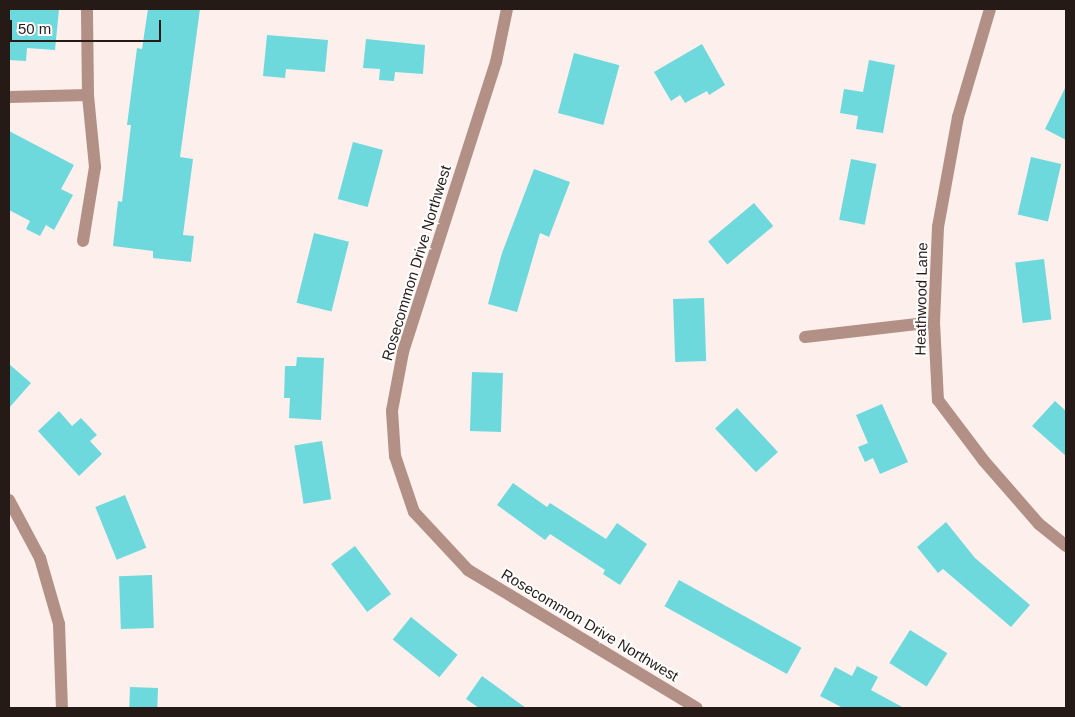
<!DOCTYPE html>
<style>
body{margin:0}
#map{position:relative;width:1075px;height:717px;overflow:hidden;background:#fdefeb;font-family:Arial,sans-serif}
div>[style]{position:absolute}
.building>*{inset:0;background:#6dd9dd;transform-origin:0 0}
.minor>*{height:12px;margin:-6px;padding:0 6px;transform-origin:6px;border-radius:6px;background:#b29086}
span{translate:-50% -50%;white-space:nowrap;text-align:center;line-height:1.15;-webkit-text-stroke:4px #fff;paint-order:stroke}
.street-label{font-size:15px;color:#261a17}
.frame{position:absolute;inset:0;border:10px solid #261a17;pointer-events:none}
.scale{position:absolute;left:10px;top:20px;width:151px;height:22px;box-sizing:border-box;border:2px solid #261a17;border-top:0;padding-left:6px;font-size:15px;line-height:18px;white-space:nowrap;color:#261a17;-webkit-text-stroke:4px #fff;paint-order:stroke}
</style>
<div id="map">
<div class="building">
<i style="clip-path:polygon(9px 9px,59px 9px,55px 50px,27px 48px,26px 61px,9px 60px)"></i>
<i style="clip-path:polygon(148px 9px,200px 9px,180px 157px,193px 159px,183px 235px,194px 236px,191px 262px,153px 258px,153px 251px,113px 246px,118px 201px,122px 202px,131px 125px,127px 125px,137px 48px,142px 49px)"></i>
<i style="clip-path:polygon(267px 35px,328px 40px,325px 72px,286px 69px,285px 78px,263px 76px)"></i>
<i style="clip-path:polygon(366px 39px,425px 45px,423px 74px,395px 72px,394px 81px,379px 80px,380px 69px,363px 68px)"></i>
<i style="clip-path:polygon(702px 44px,725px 85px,709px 95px,707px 91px,685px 103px,680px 95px,671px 101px,654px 72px)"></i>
<i style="left:574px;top:53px;width:47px;height:62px;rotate:15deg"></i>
<i style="clip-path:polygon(869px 60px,895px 65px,883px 133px,856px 129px,858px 116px,840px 113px,844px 89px,863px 92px)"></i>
<i style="clip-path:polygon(1066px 86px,1066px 140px,1045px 129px)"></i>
<i style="clip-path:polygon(9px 131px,74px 165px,61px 189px,73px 195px,54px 230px,46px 225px,40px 236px,26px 229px,30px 221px,9px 210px)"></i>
<i style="left:353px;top:142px;width:31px;height:59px;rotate:15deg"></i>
<i style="left:1031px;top:157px;width:31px;height:59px;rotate:13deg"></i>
<i style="left:851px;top:159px;width:26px;height:62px;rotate:11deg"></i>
<i style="clip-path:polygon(534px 169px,570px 182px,549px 237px,540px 233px,517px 312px,488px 304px,502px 253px)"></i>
<i style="left:754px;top:203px;width:30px;height:60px;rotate:50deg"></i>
<i style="left:314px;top:233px;width:36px;height:72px;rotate:14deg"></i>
<i style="left:1044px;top:259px;width:61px;height:29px;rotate:83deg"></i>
<i style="left:704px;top:298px;width:63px;height:31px;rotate:88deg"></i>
<i style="clip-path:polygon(297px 357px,324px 358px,321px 420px,289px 418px,290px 398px,284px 398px,285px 366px,296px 366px)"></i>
<i style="clip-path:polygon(9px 364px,31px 383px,9px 408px)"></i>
<i style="left:472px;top:372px;width:31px;height:59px;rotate:2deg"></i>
<i style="clip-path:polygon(1055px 401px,1066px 411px,1066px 456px,1032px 426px)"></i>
<i style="clip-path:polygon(882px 404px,908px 462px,880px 474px,873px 458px,865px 462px,858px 447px,868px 443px,856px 415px)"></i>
<i style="left:737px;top:408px;width:60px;height:30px;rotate:47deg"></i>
<i style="clip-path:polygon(59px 411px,72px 426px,81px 418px,97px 435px,90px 441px,102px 454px,79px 476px,38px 431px)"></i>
<i style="left:322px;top:441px;width:59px;height:28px;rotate:81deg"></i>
<i style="clip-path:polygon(513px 483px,547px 507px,550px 503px,606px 539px,617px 523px,647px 544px,620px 585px,603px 574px,605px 570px,550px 534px,545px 540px,497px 505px)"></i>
<i style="left:125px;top:495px;width:57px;height:32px;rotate:68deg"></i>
<i style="clip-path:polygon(946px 522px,975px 558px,1030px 605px,1011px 627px,943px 569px,938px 573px,917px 547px)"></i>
<i style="left:355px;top:546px;width:60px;height:30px;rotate:53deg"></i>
<i style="left:152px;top:575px;width:53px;height:33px;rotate:88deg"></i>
<i style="left:679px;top:580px;width:140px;height:30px;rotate:29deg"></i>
<i style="left:411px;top:617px;width:60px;height:29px;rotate:39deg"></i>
<i style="left:910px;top:630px;width:44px;height:39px;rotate:32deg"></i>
<i style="clip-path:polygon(857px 666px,878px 677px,871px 690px,904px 708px,843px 708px,820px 696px,835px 667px,852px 676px)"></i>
<i style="clip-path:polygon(482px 676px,526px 708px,479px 708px,466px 699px)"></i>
<i style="left:130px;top:687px;width:28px;height:21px;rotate:2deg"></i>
</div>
<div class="minor">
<i style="left:507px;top:9px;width:54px;rotate:101.7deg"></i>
<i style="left:496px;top:62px;width:305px;rotate:107.8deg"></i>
<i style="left:403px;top:352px;width:60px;rotate:100.6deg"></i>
<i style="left:392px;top:411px;width:45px;rotate:86.2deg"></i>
<i style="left:395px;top:456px;width:59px;rotate:71.3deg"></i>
<i style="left:414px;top:512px;width:79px;rotate:47deg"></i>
<i style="left:468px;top:570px;width:267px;rotate:31.1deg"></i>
<i style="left:990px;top:9px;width:113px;rotate:106.5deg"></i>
<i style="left:958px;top:117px;width:112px;rotate:100.3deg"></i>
<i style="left:938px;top:227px;width:95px;rotate:92.4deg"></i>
<i style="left:934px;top:322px;width:78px;rotate:87.1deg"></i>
<i style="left:938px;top:400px;width:76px;rotate:53deg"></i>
<i style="left:984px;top:461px;width:84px;rotate:48.9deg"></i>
<i style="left:1039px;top:524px;width:35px;rotate:39deg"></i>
<i style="left:9px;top:97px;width:79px;rotate:-1.5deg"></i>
<i style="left:83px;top:241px;width:75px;rotate:-80.8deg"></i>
<i style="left:95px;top:167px;width:72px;rotate:-95.6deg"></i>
<i style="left:88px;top:95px;width:86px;rotate:-90.7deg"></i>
<i style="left:805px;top:337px;width:130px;rotate:-6.6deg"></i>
<i style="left:9px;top:500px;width:66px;rotate:61.9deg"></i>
<i style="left:40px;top:558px;width:69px;rotate:73.9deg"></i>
<i style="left:59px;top:624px;width:84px;rotate:88deg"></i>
</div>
<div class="street-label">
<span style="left:416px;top:263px;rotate:-73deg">Rosecommon Drive Northwest</span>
<span style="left:921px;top:299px;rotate:-89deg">Heathwood Lane</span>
<span style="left:590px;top:625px;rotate:31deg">Rosecommon Drive Northwest</span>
</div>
<div class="frame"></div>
<div class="scale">50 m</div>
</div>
